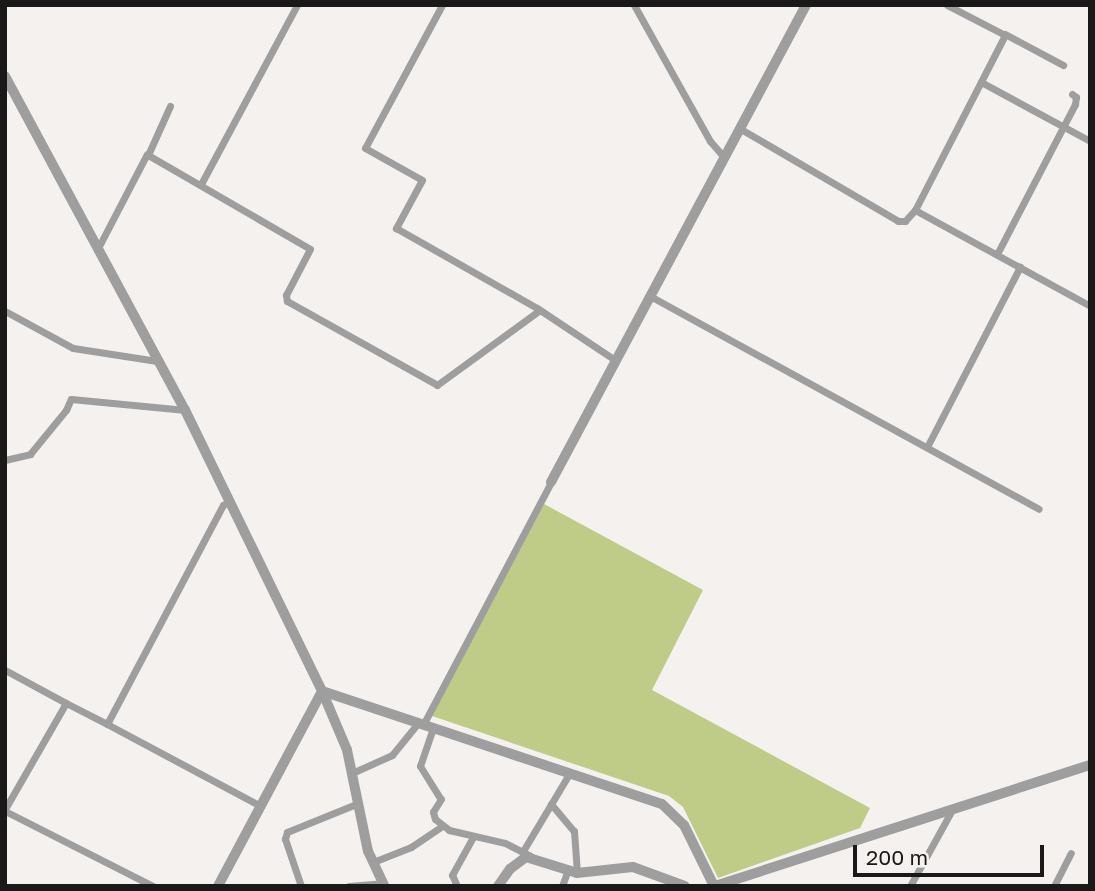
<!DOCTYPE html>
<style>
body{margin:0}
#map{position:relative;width:1095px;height:891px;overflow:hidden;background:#f5f1ef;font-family:"Golos Text",sans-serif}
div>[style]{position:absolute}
.forest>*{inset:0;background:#bfcc88}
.minor>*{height:7px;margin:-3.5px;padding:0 3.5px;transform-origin:3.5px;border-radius:3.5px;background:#9e9e9f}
.tertiary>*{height:10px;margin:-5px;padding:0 5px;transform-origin:5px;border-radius:5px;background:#9e9e9f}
span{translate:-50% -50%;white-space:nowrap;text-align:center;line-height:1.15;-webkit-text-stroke:7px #f5f1ef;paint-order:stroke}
.frame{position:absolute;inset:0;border:7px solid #1a1818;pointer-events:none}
.scale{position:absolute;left:853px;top:845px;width:191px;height:32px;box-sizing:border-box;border:4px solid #1a1818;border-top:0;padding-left:9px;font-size:21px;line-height:24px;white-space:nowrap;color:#1a1818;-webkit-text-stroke:5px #f5f1ef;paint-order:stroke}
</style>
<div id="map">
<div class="forest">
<i style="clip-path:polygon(544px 504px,703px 590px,652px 690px,870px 808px,860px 828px,718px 878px,683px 807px,669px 796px,432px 716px)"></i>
</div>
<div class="minor">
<i style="left:442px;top:5px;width:162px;rotate:118.3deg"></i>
<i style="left:365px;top:148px;width:65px;rotate:29.3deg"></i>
<i style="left:422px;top:180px;width:55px;rotate:118.4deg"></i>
<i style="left:396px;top:228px;width:162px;rotate:29.6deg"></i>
<i style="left:537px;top:308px;width:94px;rotate:33.7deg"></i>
<i style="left:634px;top:5px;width:156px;rotate:60.8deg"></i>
<i style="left:710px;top:141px;width:21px;rotate:49deg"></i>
<i style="left:1005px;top:34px;width:66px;rotate:28.1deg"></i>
<i style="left:981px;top:82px;width:124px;rotate:28.4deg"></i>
<i style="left:170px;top:106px;width:54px;rotate:114.2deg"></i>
<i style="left:148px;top:155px;width:187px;rotate:30.1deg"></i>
<i style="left:310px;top:249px;width:52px;rotate:117.6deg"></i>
<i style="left:286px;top:295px;width:6px;rotate:81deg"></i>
<i style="left:287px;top:301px;width:172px;rotate:29.2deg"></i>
<i style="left:437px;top:385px;width:127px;rotate:-36.1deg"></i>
<i style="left:739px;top:128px;width:184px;rotate:30.3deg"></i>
<i style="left:898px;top:221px;width:7px"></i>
<i style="left:905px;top:221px;width:15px;rotate:-48deg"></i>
<i style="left:915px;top:210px;width:197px;rotate:-62.8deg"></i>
<i style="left:1005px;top:35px;width:65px;rotate:-152.7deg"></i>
<i style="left:201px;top:184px;width:203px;rotate:-61.8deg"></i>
<i style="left:915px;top:210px;width:200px;rotate:28.7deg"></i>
<i style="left:97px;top:250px;width:108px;rotate:-62.5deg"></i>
<i style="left:997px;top:254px;width:169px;rotate:-62.5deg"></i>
<i style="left:1075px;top:104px;width:7px;rotate:-82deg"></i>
<i style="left:1076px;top:97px;width:5px;rotate:-143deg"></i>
<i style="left:650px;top:296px;width:443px;rotate:28.7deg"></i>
<i style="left:5px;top:311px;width:77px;rotate:28.6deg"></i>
<i style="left:73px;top:348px;width:85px;rotate:8.8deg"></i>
<i style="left:927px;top:447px;width:203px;rotate:-62.7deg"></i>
<i style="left:5px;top:460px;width:26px;rotate:-13deg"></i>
<i style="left:30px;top:454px;width:57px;rotate:-50.7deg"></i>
<i style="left:66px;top:410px;width:12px;rotate:-66deg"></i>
<i style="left:71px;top:399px;width:115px;rotate:5.5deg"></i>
<i style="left:5px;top:670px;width:69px;rotate:28.4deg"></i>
<i style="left:107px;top:724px;width:172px;rotate:28.1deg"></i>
<i style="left:423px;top:725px;width:275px;rotate:-62.2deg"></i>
<i style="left:433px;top:728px;width:40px;rotate:108.9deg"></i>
<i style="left:420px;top:766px;width:39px;rotate:58deg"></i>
<i style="left:441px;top:799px;width:15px;rotate:122deg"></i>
<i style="left:433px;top:812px;width:7px;rotate:74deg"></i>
<i style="left:435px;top:819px;width:18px;rotate:38deg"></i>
<i style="left:449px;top:830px;width:57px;rotate:13.1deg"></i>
<i style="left:505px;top:843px;width:28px;rotate:27deg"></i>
<i style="left:352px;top:773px;width:44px;rotate:-24.2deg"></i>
<i style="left:392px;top:755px;width:41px;rotate:-50.9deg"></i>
<i style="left:551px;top:804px;width:35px;rotate:50deg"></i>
<i style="left:574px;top:831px;width:42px;rotate:85.9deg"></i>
<i style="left:5px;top:809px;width:122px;rotate:-60.1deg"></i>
<i style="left:66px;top:703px;width:46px;rotate:27.1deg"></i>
<i style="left:107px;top:724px;width:248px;rotate:-62.1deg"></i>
<i style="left:223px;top:505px;width:8px;rotate:-30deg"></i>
<i style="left:5px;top:811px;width:166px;rotate:26.9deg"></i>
<i style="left:523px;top:851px;width:90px;rotate:-59.1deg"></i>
<i style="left:373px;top:862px;width:41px;rotate:-21.5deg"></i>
<i style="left:411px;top:847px;width:37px;rotate:-34deg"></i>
<i style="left:301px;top:886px;width:50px;rotate:-108.8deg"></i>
<i style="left:285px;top:839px;width:7px;rotate:-74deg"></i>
<i style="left:287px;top:832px;width:74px;rotate:-22.1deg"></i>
<i style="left:349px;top:886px;width:33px;rotate:-5deg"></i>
<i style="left:457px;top:886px;width:12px;rotate:-114deg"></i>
<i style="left:452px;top:875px;width:43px;rotate:-61.1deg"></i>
<i style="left:562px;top:886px;width:15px;rotate:-70deg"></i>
<i style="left:910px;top:886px;width:87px;rotate:-61.1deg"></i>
<i style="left:1054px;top:886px;width:37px;rotate:-63deg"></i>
</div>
<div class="tertiary">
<i style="left:5px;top:76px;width:379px;rotate:61.7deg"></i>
<i style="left:185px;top:410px;width:313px;rotate:64deg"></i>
<i style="left:322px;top:691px;width:64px;rotate:67deg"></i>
<i style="left:347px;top:750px;width:103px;rotate:78.3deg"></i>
<i style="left:368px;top:851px;width:38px;rotate:65deg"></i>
<i style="left:551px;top:482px;width:541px;rotate:-61.87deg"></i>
<i style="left:218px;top:886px;width:221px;rotate:-61.9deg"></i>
<i style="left:322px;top:691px;width:358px;rotate:18.4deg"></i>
<i style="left:662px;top:804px;width:30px;rotate:44deg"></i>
<i style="left:684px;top:825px;width:68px;rotate:63.8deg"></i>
<i style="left:498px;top:886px;width:21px;rotate:-55deg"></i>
<i style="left:510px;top:869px;width:20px;rotate:-37deg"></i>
<i style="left:526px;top:857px;width:53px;rotate:17.4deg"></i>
<i style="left:577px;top:873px;width:56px;rotate:-6.1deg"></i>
<i style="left:633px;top:867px;width:55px;rotate:20.1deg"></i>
<i style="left:715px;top:886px;width:394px;rotate:-17.9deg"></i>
</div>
<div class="frame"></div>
<div class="scale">200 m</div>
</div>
